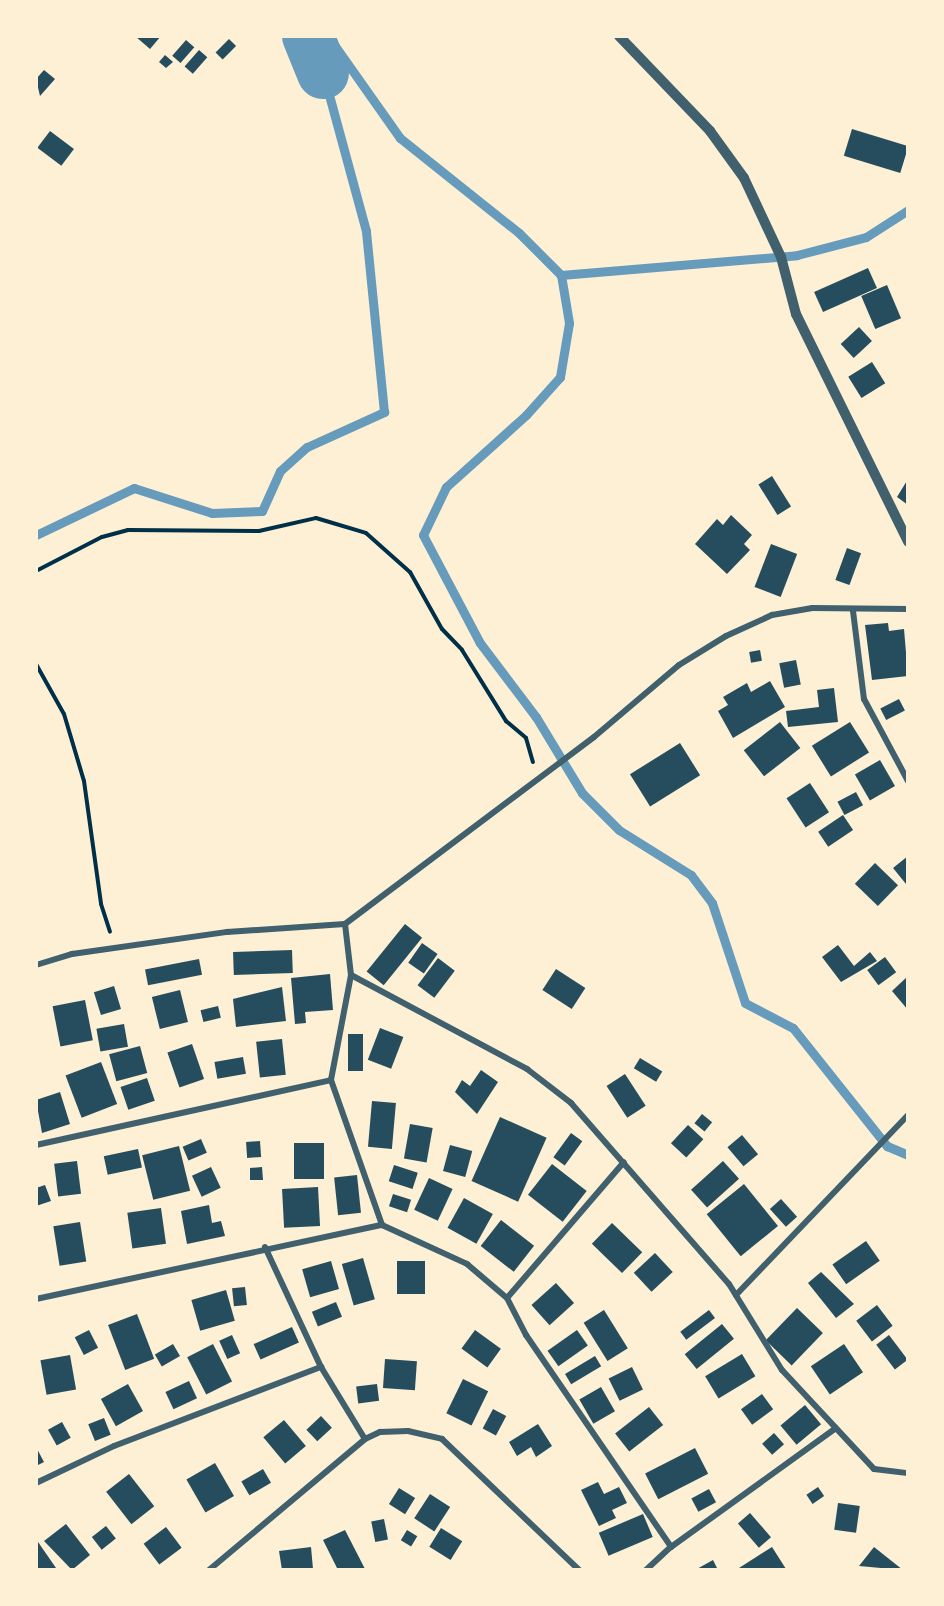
<!DOCTYPE html>
<style>
body{margin:0}
#map{position:relative;width:944px;height:1606px;overflow:hidden;background:#fdf0d5;font-family:Lato,sans-serif}
div>[style]{position:absolute}
.stream>*{height:9px;margin:-4.5px;padding:0 4.5px;transform-origin:4.5px;border-radius:4.5px;background:#669bbc}
.river>*{height:52px;margin:-26px;padding:0 26px;transform-origin:26px;border-radius:26px;background:#669bbc}
.building>*{inset:0;background:#264d5e;transform-origin:0 0}
.path>*{height:4px;margin:-2px;padding:0 2px;transform-origin:2px;border-radius:2px;background:#003049}
.minor>*{height:6px;margin:-3px;padding:0 3px;transform-origin:3px;border-radius:3px;background:#3f606c}
.tertiary>*{height:10px;margin:-5px;padding:0 5px;transform-origin:5px;border-radius:5px;background:#3f606c}
span{translate:-50% -50%;white-space:nowrap;text-align:center;line-height:1.15;-webkit-text-stroke:4.5px #fdf0d5;paint-order:stroke}
.frame{position:absolute;inset:0;border:38px solid #fdf0d5;pointer-events:none}
</style>
<div id="map">
<div class="stream">
<i style="left:328px;top:36px;width:125px;rotate:54.8deg"></i>
<i style="left:400px;top:138px;width:152px;rotate:38.6deg"></i>
<i style="left:519px;top:233px;width:59px;rotate:45deg"></i>
<i style="left:561px;top:275px;width:49px;rotate:80.5deg"></i>
<i style="left:569px;top:323px;width:55px;rotate:99.5deg"></i>
<i style="left:560px;top:377px;width:51px;rotate:131.8deg"></i>
<i style="left:526px;top:415px;width:108px;rotate:138deg"></i>
<i style="left:446px;top:487px;width:53px;rotate:115.6deg"></i>
<i style="left:423px;top:535px;width:122px;rotate:62.2deg"></i>
<i style="left:480px;top:643px;width:93px;rotate:52.9deg"></i>
<i style="left:536px;top:717px;width:89px;rotate:58.8deg"></i>
<i style="left:582px;top:793px;width:52px;rotate:45deg"></i>
<i style="left:619px;top:830px;width:85px;rotate:32deg"></i>
<i style="left:691px;top:875px;width:35px;rotate:53deg"></i>
<i style="left:712px;top:903px;width:105px;rotate:71.7deg"></i>
<i style="left:745px;top:1003px;width:54px;rotate:27.5deg"></i>
<i style="left:793px;top:1028px;width:151px;rotate:51.5deg"></i>
<i style="left:887px;top:1146px;width:23px;rotate:23deg"></i>
<i style="left:561px;top:275px;width:237px;rotate:-4.8deg"></i>
<i style="left:797px;top:255px;width:71px;rotate:-14.6deg"></i>
<i style="left:866px;top:237px;width:50px;rotate:-32.7deg"></i>
<i style="left:36px;top:535px;width:109px;rotate:-25.6deg"></i>
<i style="left:134px;top:488px;width:82px;rotate:17.8deg"></i>
<i style="left:212px;top:513px;width:50px;rotate:-2.3deg"></i>
<i style="left:262px;top:511px;width:44px;rotate:-65.8deg"></i>
<i style="left:280px;top:471px;width:36px;rotate:-42deg"></i>
<i style="left:307px;top:447px;width:85px;rotate:-24.4deg"></i>
<i style="left:384px;top:412px;width:182px;rotate:-95.7deg"></i>
<i style="left:366px;top:231px;width:164px;rotate:-105.2deg"></i>
</div>
<div class="river">
<i style="left:308px;top:36px;width:40px;rotate:68deg"></i>
</div>
<div class="building">
<i style="clip-path:polygon(135px 36px,161px 36px,150px 49px)"></i>
<i style="left:229px;top:39px;width:10px;height:19px;rotate:45deg"></i>
<i style="left:186px;top:40px;width:11px;height:21px;rotate:41deg"></i>
<i style="left:199px;top:50px;width:11px;height:22px;rotate:41deg"></i>
<i style="clip-path:polygon(165px 55px,173px 62px,166px 68px,159px 62px)"></i>
<i style="clip-path:polygon(44px 70px,55px 79px,40px 96px,36px 79px)"></i>
<i style="left:852px;top:129px;width:59px;height:28px;rotate:17deg"></i>
<i style="left:50px;top:131px;width:30px;height:21px;rotate:37deg"></i>
<i style="left:868px;top:268px;width:22px;height:59px;rotate:66deg"></i>
<i style="left:887px;top:285px;width:36px;height:28px;rotate:67deg"></i>
<i style="left:859px;top:327px;width:19px;height:25px;rotate:47deg"></i>
<i style="left:872px;top:362px;width:25px;height:28px;rotate:58deg"></i>
<i style="left:772px;top:476px;width:36px;height:16px;rotate:58deg"></i>
<i style="clip-path:polygon(908px 479px,908px 505px,897px 497px)"></i>
<i style="clip-path:polygon(731px 515px,752px 535px,744px 544px,750px 550px,727px 574px,695px 544px,717px 519px,723px 525px)"></i>
<i style="left:771px;top:544px;width:28px;height:46px;rotate:21deg"></i>
<i style="left:847px;top:548px;width:15px;height:34px;rotate:20deg"></i>
<i style="clip-path:polygon(888px 623px,889px 631px,904px 629px,908px 676px,872px 680px,865px 625px)"></i>
<i style="left:760px;top:650px;width:11px;height:11px;rotate:80deg"></i>
<i style="left:796px;top:660px;width:25px;height:17px;rotate:79deg"></i>
<i style="clip-path:polygon(770px 681px,785px 707px,733px 738px,718px 711px,728px 705px,723px 697px,747px 683px,751px 692px)"></i>
<i style="clip-path:polygon(834px 688px,838px 722px,788px 727px,786px 711px,819px 707px,817px 690px)"></i>
<i style="left:899px;top:699px;width:13px;height:21px;rotate:63deg"></i>
<i style="left:780px;top:722px;width:33px;height:46px;rotate:52deg"></i>
<i style="left:850px;top:722px;width:36px;height:45px;rotate:58deg"></i>
<i style="left:680px;top:743px;width:38px;height:59px;rotate:58deg"></i>
<i style="left:880px;top:760px;width:30px;height:29px;rotate:60deg"></i>
<i style="left:810px;top:783px;width:35px;height:28px;rotate:57deg"></i>
<i style="left:856px;top:792px;width:15px;height:21px;rotate:62deg"></i>
<i style="left:843px;top:815px;width:18px;height:30px;rotate:56deg"></i>
<i style="clip-path:polygon(908px 856px,908px 882px,906px 884px,893px 868px)"></i>
<i style="left:875px;top:863px;width:32px;height:29px;rotate:44deg"></i>
<i style="left:405px;top:924px;width:22px;height:61px;rotate:39deg"></i>
<i style="left:422px;top:943px;width:19px;height:24px;rotate:35deg"></i>
<i style="clip-path:polygon(838px 945px,854px 966px,870px 952px,877px 961px,841px 982px,822px 957px)"></i>
<i style="left:292px;top:950px;width:23px;height:59px;rotate:88deg"></i>
<i style="left:885px;top:957px;width:19px;height:22px;rotate:54deg"></i>
<i style="left:438px;top:958px;width:21px;height:34px;rotate:37deg"></i>
<i style="left:199px;top:959px;width:16px;height:55px;rotate:79deg"></i>
<i style="left:556px;top:969px;width:35px;height:25px;rotate:33deg"></i>
<i style="clip-path:polygon(330px 974px,333px 1010px,305px 1012px,306px 1023px,295px 1024px,291px 978px)"></i>
<i style="clip-path:polygon(908px 976px,908px 1010px,892px 991px)"></i>
<i style="left:114px;top:986px;width:24px;height:21px;rotate:73deg"></i>
<i style="clip-path:polygon(282px 987px,286px 1021px,236px 1027px,233px 999px)"></i>
<i style="left:180px;top:990px;width:33px;height:29px;rotate:76deg"></i>
<i style="left:85px;top:1000px;width:41px;height:33px;rotate:79deg"></i>
<i style="left:218px;top:1006px;width:12px;height:18px;rotate:76deg"></i>
<i style="left:124px;top:1024px;width:23px;height:28px;rotate:80deg"></i>
<i style="left:380px;top:1028px;width:25px;height:34px;rotate:21deg"></i>
<i style="left:348px;top:1034px;width:15px;height:37px"></i>
<i style="left:282px;top:1039px;width:36px;height:26px;rotate:84deg"></i>
<i style="left:192px;top:1044px;width:37px;height:26px;rotate:71deg"></i>
<i style="left:140px;top:1046px;width:28px;height:32px;rotate:75deg"></i>
<i style="left:243px;top:1057px;width:17px;height:29px;rotate:80deg"></i>
<i style="left:640px;top:1058px;width:26px;height:12px;rotate:31deg"></i>
<i style="left:101px;top:1062px;width:45px;height:38px;rotate:69deg"></i>
<i style="clip-path:polygon(481px 1070px,498px 1082px,477px 1114px,455px 1092px,462px 1080px,470px 1086px)"></i>
<i style="left:625px;top:1074px;width:38px;height:22px;rotate:57deg"></i>
<i style="left:147px;top:1078px;width:24px;height:28px;rotate:71deg"></i>
<i style="clip-path:polygon(60px 1092px,70px 1124px,42px 1133px,36px 1100px)"></i>
<i style="left:372px;top:1101px;width:24px;height:46px;rotate:5deg"></i>
<i style="left:702px;top:1114px;width:13px;height:12px;rotate:39deg"></i>
<i style="left:500px;top:1117px;width:51px;height:70px;rotate:24deg"></i>
<i style="left:410px;top:1124px;width:23px;height:35px;rotate:10deg"></i>
<i style="left:688px;top:1125px;width:21px;height:25px;rotate:43deg"></i>
<i style="left:571px;top:1133px;width:14px;height:30px;rotate:36deg"></i>
<i style="left:742px;top:1135px;width:25px;height:19px;rotate:50deg"></i>
<i style="left:201px;top:1139px;width:15px;height:20px;rotate:67deg"></i>
<i style="left:260px;top:1141px;width:16px;height:14px;rotate:86deg"></i>
<i style="left:294px;top:1143px;width:30px;height:36px"></i>
<i style="left:450px;top:1145px;width:23px;height:27px;rotate:15deg"></i>
<i style="left:179px;top:1146px;width:46px;height:38px;rotate:76deg"></i>
<i style="left:138px;top:1149px;width:19px;height:35px;rotate:78deg"></i>
<i style="left:77px;top:1161px;width:33px;height:23px;rotate:83deg"></i>
<i style="left:723px;top:1161px;width:24px;height:43px;rotate:48deg"></i>
<i style="left:552px;top:1164px;width:44px;height:39px;rotate:38deg"></i>
<i style="left:394px;top:1165px;width:25px;height:17px;rotate:18deg"></i>
<i style="left:211px;top:1167px;width:23px;height:21px;rotate:65deg"></i>
<i style="clip-path:polygon(262px 1167px,263px 1180px,250px 1180px,250px 1168px)"></i>
<i style="left:357px;top:1175px;width:38px;height:23px;rotate:84deg"></i>
<i style="left:429px;top:1178px;width:26px;height:35px;rotate:25deg"></i>
<i style="left:744px;top:1184px;width:54px;height:48px;rotate:51deg"></i>
<i style="clip-path:polygon(45px 1185px,51px 1201px,36px 1206px,36px 1188px)"></i>
<i style="left:318px;top:1187px;width:39px;height:36px;rotate:87deg"></i>
<i style="left:393px;top:1194px;width:19px;height:13px;rotate:18deg"></i>
<i style="left:464px;top:1198px;width:33px;height:34px;rotate:29deg"></i>
<i style="left:781px;top:1199px;width:24px;height:15px;rotate:48deg"></i>
<i style="clip-path:polygon(209px 1205px,212px 1223px,221px 1221px,225px 1236px,187px 1244px,181px 1211px)"></i>
<i style="left:161px;top:1208px;width:36px;height:34px;rotate:82deg"></i>
<i style="left:501px;top:1220px;width:42px;height:33px;rotate:38deg"></i>
<i style="left:80px;top:1222px;width:40px;height:27px;rotate:81deg"></i>
<i style="left:612px;top:1223px;width:42px;height:29px;rotate:44deg"></i>
<i style="left:866px;top:1241px;width:24px;height:41px;rotate:55deg"></i>
<i style="left:655px;top:1253px;width:26px;height:29px;rotate:47deg"></i>
<i style="left:363px;top:1258px;width:43px;height:22px;rotate:74deg"></i>
<i style="left:331px;top:1261px;width:29px;height:30px;rotate:74deg"></i>
<i style="left:425px;top:1261px;width:33px;height:28px;rotate:90deg"></i>
<i style="clip-path:polygon(821px 1272px,854px 1304px,836px 1318px,808px 1283px)"></i>
<i style="left:556px;top:1283px;width:27px;height:33px;rotate:48deg"></i>
<i style="left:245px;top:1287px;width:18px;height:13px;rotate:84deg"></i>
<i style="left:226px;top:1290px;width:32px;height:36px;rotate:74deg"></i>
<i style="left:336px;top:1302px;width:16px;height:26px;rotate:68deg"></i>
<i style="left:877px;top:1305px;width:26px;height:26px;rotate:53deg"></i>
<i style="left:797px;top:1308px;width:36px;height:45px;rotate:44deg"></i>
<i style="left:604px;top:1310px;width:45px;height:24px;rotate:58deg"></i>
<i style="left:709px;top:1310px;width:10px;height:36px;rotate:53deg"></i>
<i style="left:137px;top:1314px;width:48px;height:31px;rotate:69deg"></i>
<i style="left:722px;top:1324px;width:19px;height:48px;rotate:51deg"></i>
<i style="left:292px;top:1327px;width:17px;height:42px;rotate:66deg"></i>
<i style="left:89px;top:1330px;width:20px;height:16px;rotate:63deg"></i>
<i style="left:475px;top:1330px;width:32px;height:23px;rotate:36deg"></i>
<i style="left:577px;top:1330px;width:19px;height:36px;rotate:55deg"></i>
<i style="left:232px;top:1335px;width:20px;height:14px;rotate:66deg"></i>
<i style="left:889px;top:1335px;width:31px;height:16px;rotate:53deg"></i>
<i style="left:173px;top:1344px;width:14px;height:21px;rotate:60deg"></i>
<i style="left:213px;top:1344px;width:42px;height:29px;rotate:63deg"></i>
<i style="left:844px;top:1344px;width:34px;height:40px;rotate:56deg"></i>
<i style="left:742px;top:1354px;width:26px;height:43px;rotate:59deg"></i>
<i style="left:70px;top:1355px;width:35px;height:30px;rotate:80deg"></i>
<i style="left:595px;top:1356px;width:12px;height:35px;rotate:59deg"></i>
<i style="left:385px;top:1359px;width:32px;height:29px;rotate:4deg"></i>
<i style="left:632px;top:1367px;width:25px;height:26px;rotate:64deg"></i>
<i style="left:463px;top:1379px;width:28px;height:38px;rotate:26deg"></i>
<i style="left:189px;top:1381px;width:19px;height:26px;rotate:65deg"></i>
<i style="left:128px;top:1384px;width:31px;height:31px;rotate:61deg"></i>
<i style="left:377px;top:1384px;width:17px;height:21px;rotate:83deg"></i>
<i style="left:601px;top:1387px;width:28px;height:25px;rotate:60deg"></i>
<i style="left:762px;top:1394px;width:19px;height:26px;rotate:54deg"></i>
<i style="left:805px;top:1405px;width:25px;height:32px;rotate:50deg"></i>
<i style="left:649px;top:1407px;width:23px;height:43px;rotate:52deg"></i>
<i style="left:493px;top:1409px;width:15px;height:22px;rotate:28deg"></i>
<i style="left:321px;top:1416px;width:16px;height:20px;rotate:47deg"></i>
<i style="left:104px;top:1418px;width:18px;height:17px;rotate:68deg"></i>
<i style="left:284px;top:1420px;width:34px;height:27px;rotate:50deg"></i>
<i style="left:62px;top:1422px;width:18px;height:16px;rotate:61deg"></i>
<i style="clip-path:polygon(538px 1424px,552px 1446px,536px 1457px,531px 1447px,517px 1456px,509px 1442px)"></i>
<i style="left:774px;top:1433px;width:15px;height:16px;rotate:48deg"></i>
<i style="clip-path:polygon(36px 1447px,44px 1462px,36px 1466px)"></i>
<i style="left:695px;top:1448px;width:29px;height:56px;rotate:63deg"></i>
<i style="left:215px;top:1463px;width:38px;height:33px;rotate:60deg"></i>
<i style="left:263px;top:1469px;width:16px;height:25px;rotate:60deg"></i>
<i style="left:129px;top:1474px;width:41px;height:29px;rotate:52deg"></i>
<i style="clip-path:polygon(598px 1482px,604px 1494px,619px 1487px,627px 1503px,612px 1510px,616px 1518px,599px 1526px,581px 1490px)"></i>
<i style="left:818px;top:1487px;width:11px;height:14px;rotate:56deg"></i>
<i style="left:399px;top:1488px;width:19px;height:19px;rotate:32deg"></i>
<i style="left:709px;top:1489px;width:15px;height:20px;rotate:62deg"></i>
<i style="left:430px;top:1494px;width:24px;height:29px;rotate:33deg"></i>
<i style="left:838px;top:1503px;width:22px;height:27px;rotate:8deg"></i>
<i style="left:750px;top:1513px;width:32px;height:16px;rotate:49deg"></i>
<i style="left:643px;top:1514px;width:25px;height:48px;rotate:67deg"></i>
<i style="left:384px;top:1519px;width:21px;height:13px;rotate:79deg"></i>
<i style="clip-path:polygon(66px 1524px,90px 1555px,72px 1570px,44px 1541px)"></i>
<i style="left:106px;top:1526px;width:16px;height:18px;rotate:52deg"></i>
<i style="left:166px;top:1527px;width:26px;height:28px;rotate:53deg"></i>
<i style="left:441px;top:1528px;width:25px;height:22px;rotate:32deg"></i>
<i style="clip-path:polygon(345px 1530px,365px 1569px,363px 1570px,338px 1570px,323px 1540px)"></i>
<i style="left:407px;top:1530px;width:12px;height:12px;rotate:31deg"></i>
<i style="clip-path:polygon(36px 1539px,56px 1568px,53px 1570px,36px 1570px)"></i>
<i style="clip-path:polygon(311px 1547px,313px 1569px,282px 1570px,279px 1551px)"></i>
<i style="clip-path:polygon(772px 1547px,786px 1569px,740px 1570px,739px 1568px)"></i>
<i style="clip-path:polygon(874px 1547px,903px 1570px,859px 1566px)"></i>
<i style="clip-path:polygon(713px 1560px,718px 1570px,695px 1570px)"></i>
</div>
<div class="path">
<i style="left:36px;top:571px;width:74px;rotate:-27.3deg"></i>
<i style="left:102px;top:537px;width:27px;rotate:-15deg"></i>
<i style="left:128px;top:530px;width:131px;rotate:0.4deg"></i>
<i style="left:259px;top:531px;width:58px;rotate:-12.8deg"></i>
<i style="left:316px;top:518px;width:52px;rotate:16.7deg"></i>
<i style="left:366px;top:533px;width:59px;rotate:41.6deg"></i>
<i style="left:410px;top:572px;width:65px;rotate:60.7deg"></i>
<i style="left:442px;top:629px;width:29px;rotate:46deg"></i>
<i style="left:462px;top:650px;width:84px;rotate:58.2deg"></i>
<i style="left:506px;top:721px;width:26px;rotate:40deg"></i>
<i style="left:526px;top:738px;width:25px;rotate:74deg"></i>
<i style="left:36px;top:664px;width:57px;rotate:60.8deg"></i>
<i style="left:64px;top:714px;width:70px;rotate:73.4deg"></i>
<i style="left:84px;top:781px;width:124px;rotate:82.1deg"></i>
<i style="left:101px;top:904px;width:29px;rotate:72deg"></i>
</div>
<div class="minor">
<i style="left:853px;top:611px;width:89px;rotate:82.9deg"></i>
<i style="left:864px;top:699px;width:93px;rotate:61.8deg"></i>
<i style="left:345px;top:924px;width:51px;rotate:83.3deg"></i>
<i style="left:351px;top:975px;width:107px;rotate:100.8deg"></i>
<i style="left:331px;top:1080px;width:154px;rotate:70.6deg"></i>
<i style="left:36px;top:965px;width:38px;rotate:-17deg"></i>
<i style="left:72px;top:954px;width:157px;rotate:-8.1deg"></i>
<i style="left:227px;top:932px;width:118px;rotate:-3.9deg"></i>
<i style="left:345px;top:924px;width:311px;rotate:-36.9deg"></i>
<i style="left:594px;top:737px;width:111px;rotate:-40.3deg"></i>
<i style="left:679px;top:665px;width:55px;rotate:-31.7deg"></i>
<i style="left:726px;top:636px;width:51px;rotate:-24.5deg"></i>
<i style="left:772px;top:615px;width:41px;rotate:-9.9deg"></i>
<i style="left:812px;top:608px;width:96px;rotate:0.6deg"></i>
<i style="left:351px;top:975px;width:200px;rotate:28.1deg"></i>
<i style="left:527px;top:1069px;width:56px;rotate:37.7deg"></i>
<i style="left:571px;top:1103px;width:240px;rotate:48.9deg"></i>
<i style="left:729px;top:1284px;width:101px;rotate:58.4deg"></i>
<i style="left:782px;top:1370px;width:135px;rotate:47.1deg"></i>
<i style="left:874px;top:1469px;width:34px;rotate:7deg"></i>
<i style="left:36px;top:1145px;width:302px;rotate:-12.4deg"></i>
<i style="left:265px;top:1247px;width:132px;rotate:65deg"></i>
<i style="left:321px;top:1367px;width:84px;rotate:58.6deg"></i>
<i style="left:736px;top:1295px;width:249px;rotate:-46.3deg"></i>
<i style="left:507px;top:1298px;width:179px;rotate:-49.3deg"></i>
<i style="left:36px;top:1299px;width:354px;rotate:-12.1deg"></i>
<i style="left:382px;top:1225px;width:94px;rotate:24.6deg"></i>
<i style="left:467px;top:1264px;width:52px;rotate:40.4deg"></i>
<i style="left:507px;top:1298px;width:42px;rotate:62.8deg"></i>
<i style="left:526px;top:1335px;width:257px;rotate:55.6deg"></i>
<i style="left:671px;top:1547px;width:203px;rotate:-35.8deg"></i>
<i style="left:36px;top:1483px;width:86px;rotate:-25.4deg"></i>
<i style="left:114px;top:1446px;width:222px;rotate:-20.9deg"></i>
<i style="left:209px;top:1570px;width:204px;rotate:-40deg"></i>
<i style="left:365px;top:1439px;width:17px;rotate:-25deg"></i>
<i style="left:380px;top:1432px;width:28px;rotate:-2deg"></i>
<i style="left:408px;top:1431px;width:35px;rotate:13deg"></i>
<i style="left:442px;top:1439px;width:190px;rotate:43.7deg"></i>
<i style="left:646px;top:1570px;width:34px;rotate:-43deg"></i>
</div>
<div class="tertiary">
<i style="left:619px;top:36px;width:132px;rotate:46.2deg"></i>
<i style="left:710px;top:131px;width:58px;rotate:54.1deg"></i>
<i style="left:744px;top:178px;width:87px;rotate:64.9deg"></i>
<i style="left:781px;top:257px;width:59px;rotate:75.3deg"></i>
<i style="left:796px;top:314px;width:254px;rotate:63.8deg"></i>
</div>
<div class="frame"></div>
</div>
